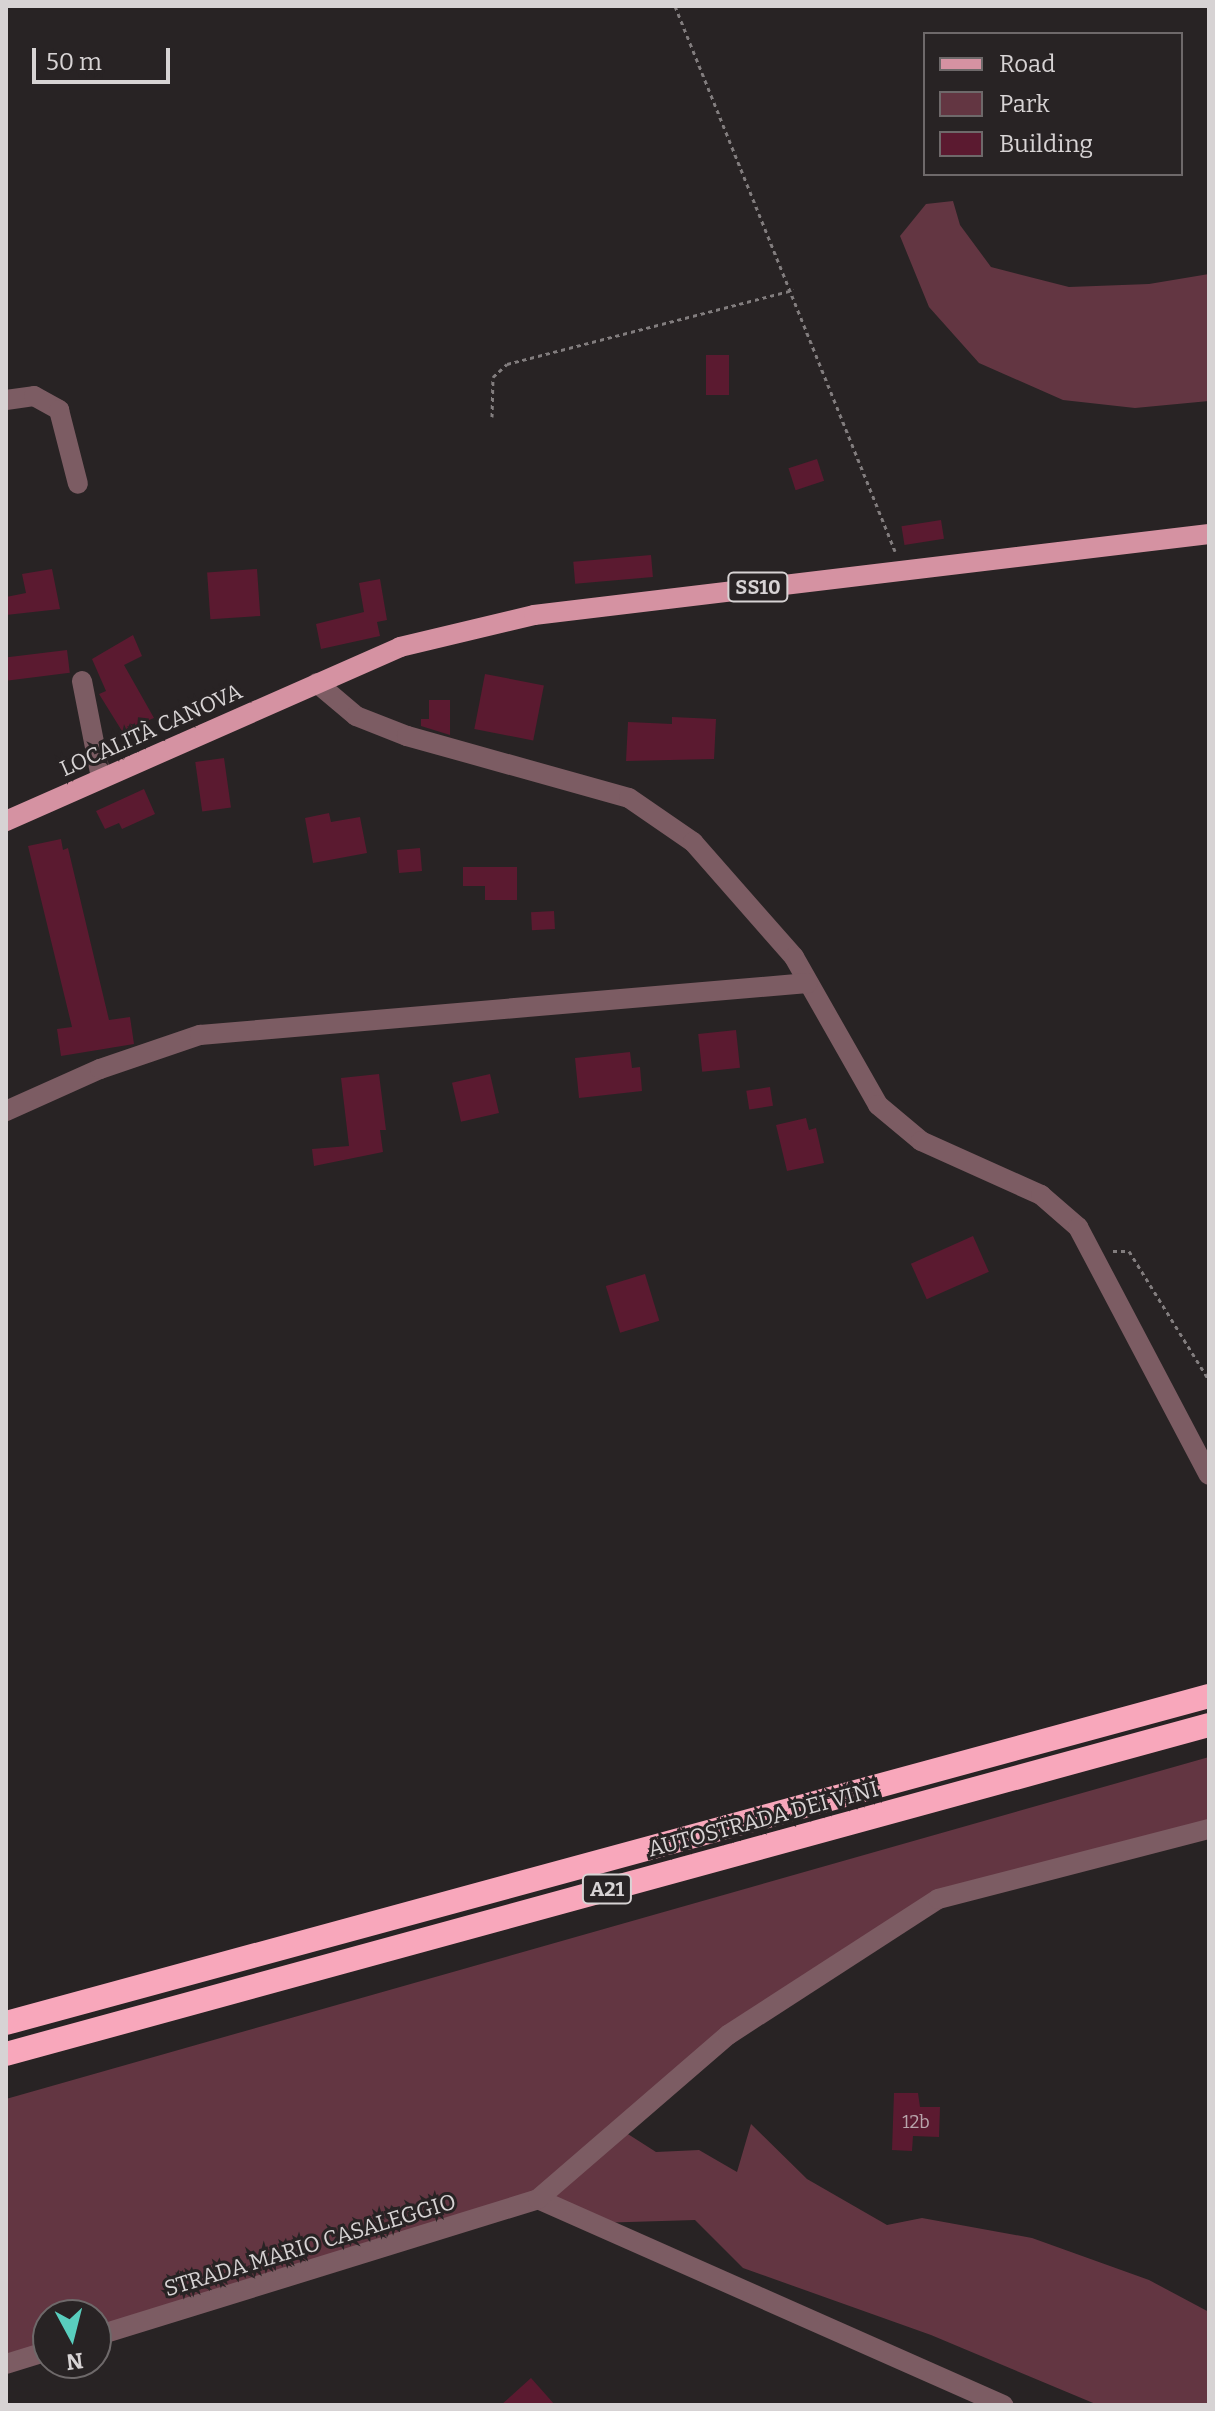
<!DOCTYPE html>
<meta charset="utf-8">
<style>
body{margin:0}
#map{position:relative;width:1215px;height:2411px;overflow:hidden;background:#282324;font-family:Bitter,serif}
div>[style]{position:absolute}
.green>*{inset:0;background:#633642}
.building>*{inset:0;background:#5b1a30;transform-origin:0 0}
.path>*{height:3px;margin-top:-1.5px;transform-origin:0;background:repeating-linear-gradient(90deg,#827d7e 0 4px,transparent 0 8px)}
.minor>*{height:20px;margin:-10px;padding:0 10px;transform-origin:10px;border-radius:10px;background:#7c5c63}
.major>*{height:20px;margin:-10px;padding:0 10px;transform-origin:10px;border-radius:10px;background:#d592a2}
.highway>*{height:24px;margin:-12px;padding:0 12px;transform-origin:12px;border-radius:12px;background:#f8a7bb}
span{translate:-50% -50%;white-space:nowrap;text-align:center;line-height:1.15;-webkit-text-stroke:6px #282324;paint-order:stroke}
.number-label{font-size:18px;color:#b8a5ab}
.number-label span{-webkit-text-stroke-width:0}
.shield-label span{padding:2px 6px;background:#282324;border:2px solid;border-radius:6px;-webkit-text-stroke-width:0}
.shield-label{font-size:20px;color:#d7d3d4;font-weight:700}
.street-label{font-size:22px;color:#d7d3d4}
.frame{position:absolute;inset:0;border:8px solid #d7d3d4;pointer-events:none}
.legend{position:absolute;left:923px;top:32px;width:260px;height:144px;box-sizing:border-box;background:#282324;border:2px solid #6e696a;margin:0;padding:10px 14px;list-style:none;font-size:24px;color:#d7d3d4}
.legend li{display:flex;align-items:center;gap:16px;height:40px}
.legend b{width:40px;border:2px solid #6e696a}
.north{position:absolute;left:32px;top:2299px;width:80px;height:80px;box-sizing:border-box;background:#282324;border:2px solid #6e696a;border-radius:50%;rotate:173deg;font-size:22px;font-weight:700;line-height:32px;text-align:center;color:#d7d3d4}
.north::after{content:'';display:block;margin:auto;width:28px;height:36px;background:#59cebe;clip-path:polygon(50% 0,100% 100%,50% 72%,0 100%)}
.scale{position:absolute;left:32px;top:48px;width:138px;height:36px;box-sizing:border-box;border:4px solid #d7d3d4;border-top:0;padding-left:10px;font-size:24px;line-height:28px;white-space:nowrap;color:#d7d3d4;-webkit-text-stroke:6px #282324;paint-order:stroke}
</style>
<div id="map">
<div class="green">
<i style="clip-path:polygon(953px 201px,960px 225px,991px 267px,1069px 287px,1149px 284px,1209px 274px,1209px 401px,1135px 408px,1063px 400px,979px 363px,929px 307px,900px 236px,926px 204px)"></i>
<i style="clip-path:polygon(1209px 1757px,1209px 1829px,938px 1899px,728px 2035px,620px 2129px,656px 2152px,699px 2150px,737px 2172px,751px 2124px,807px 2179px,887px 2225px,922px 2218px,1032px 2238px,1149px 2280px,1209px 2312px,1209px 2405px,1098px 2405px,931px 2335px,743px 2268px,695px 2220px,596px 2223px,538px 2199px,96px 2336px,96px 2315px,48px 2315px,48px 2351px,6px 2364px,6px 2099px)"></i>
</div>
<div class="building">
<i style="left:706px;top:355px;width:23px;height:40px"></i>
<i style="left:817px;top:459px;width:23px;height:30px;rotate:72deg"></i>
<i style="left:941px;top:520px;width:19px;height:40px;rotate:81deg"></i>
<i style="left:651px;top:555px;width:22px;height:78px;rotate:85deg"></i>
<i style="clip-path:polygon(52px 569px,60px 609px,6px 615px,6px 597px,26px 593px,22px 574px)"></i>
<i style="left:257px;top:569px;width:47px;height:50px;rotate:86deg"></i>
<i style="clip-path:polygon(380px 579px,387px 620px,377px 622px,380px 636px,321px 649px,316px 624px,364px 612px,359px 583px)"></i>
<i style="clip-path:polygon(133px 635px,142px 656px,124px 665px,154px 718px,122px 731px,99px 694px,106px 691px,92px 659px)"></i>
<i style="left:67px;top:650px;width:23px;height:62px;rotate:83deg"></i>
<i style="left:485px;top:674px;width:60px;height:56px;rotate:11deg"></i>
<i style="clip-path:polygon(429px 700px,450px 700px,450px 735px,421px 726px,421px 719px,429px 719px)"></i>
<i style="clip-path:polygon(672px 717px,716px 719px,714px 759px,626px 761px,628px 722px,672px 724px)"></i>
<i style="left:224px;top:758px;width:50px;height:29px;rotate:82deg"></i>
<i style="clip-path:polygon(144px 789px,155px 814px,122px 829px,119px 823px,105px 829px,96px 811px)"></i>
<i style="clip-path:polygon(329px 813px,331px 822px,360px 817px,367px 853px,313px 863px,305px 818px)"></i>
<i style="clip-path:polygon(61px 839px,63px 850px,68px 848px,109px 1020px,130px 1017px,134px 1044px,61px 1056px,57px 1029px,72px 1027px,28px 846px)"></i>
<i style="left:420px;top:848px;width:23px;height:23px;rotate:85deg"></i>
<i style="clip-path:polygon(463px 867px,517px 867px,517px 900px,485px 900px,485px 886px,463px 886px)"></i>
<i style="left:554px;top:911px;width:18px;height:23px;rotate:87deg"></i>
<i style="left:736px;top:1030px;width:38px;height:38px;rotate:84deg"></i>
<i style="clip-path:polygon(630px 1052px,632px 1068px,640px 1067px,642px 1091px,579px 1098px,575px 1058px)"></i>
<i style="clip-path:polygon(379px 1074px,386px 1130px,380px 1130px,383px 1152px,314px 1166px,312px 1149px,349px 1146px,341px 1078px)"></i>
<i style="left:490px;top:1074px;width:40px;height:39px;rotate:77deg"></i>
<i style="left:770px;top:1087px;width:19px;height:24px;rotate:81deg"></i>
<i style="clip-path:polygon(806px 1118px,809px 1130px,816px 1128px,824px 1163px,787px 1171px,776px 1125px)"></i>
<i style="left:973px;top:1236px;width:39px;height:68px;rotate:66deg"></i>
<i style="left:645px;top:1274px;width:49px;height:41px;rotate:73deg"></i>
<i style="clip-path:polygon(894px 2093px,918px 2093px,920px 2107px,940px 2107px,939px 2137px,913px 2136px,912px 2151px,892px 2150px)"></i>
<i style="clip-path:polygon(531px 2378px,555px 2405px,501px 2405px)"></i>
</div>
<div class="path">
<i style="left:675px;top:6px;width:588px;rotate:68.02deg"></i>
<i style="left:492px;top:417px;width:40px;rotate:-88.6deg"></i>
<i style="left:493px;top:377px;width:19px;rotate:-43deg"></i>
<i style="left:507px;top:364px;width:296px;rotate:-14.5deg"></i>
<i style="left:1113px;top:1251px;width:16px"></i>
<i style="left:1129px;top:1251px;width:152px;rotate:58.2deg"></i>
</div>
<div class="minor">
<i style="left:6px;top:400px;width:28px;rotate:-8deg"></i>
<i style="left:34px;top:396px;width:29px;rotate:29deg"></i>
<i style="left:59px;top:410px;width:76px;rotate:75.6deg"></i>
<i style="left:82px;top:681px;width:99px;rotate:78.9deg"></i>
<i style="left:317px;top:683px;width:51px;rotate:40.2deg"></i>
<i style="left:356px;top:716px;width:55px;rotate:21.4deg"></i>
<i style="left:407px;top:736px;width:230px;rotate:15.6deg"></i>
<i style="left:629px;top:798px;width:78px;rotate:34.5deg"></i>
<i style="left:693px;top:842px;width:153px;rotate:48.7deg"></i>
<i style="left:794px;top:957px;width:170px;rotate:60.4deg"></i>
<i style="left:878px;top:1105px;width:56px;rotate:39.9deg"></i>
<i style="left:921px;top:1141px;width:132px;rotate:24.2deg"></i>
<i style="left:1041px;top:1195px;width:49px;rotate:40.9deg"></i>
<i style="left:1078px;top:1227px;width:280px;rotate:62.2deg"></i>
<i style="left:6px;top:1111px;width:103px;rotate:-24.1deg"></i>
<i style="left:100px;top:1069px;width:106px;rotate:-18.8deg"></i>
<i style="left:200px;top:1035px;width:610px;rotate:-4.89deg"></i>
<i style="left:538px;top:2199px;width:509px;rotate:23.89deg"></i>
<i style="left:96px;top:2336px;width:463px;rotate:-17.2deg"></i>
<i style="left:538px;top:2199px;width:251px;rotate:-40.8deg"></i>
<i style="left:728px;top:2035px;width:250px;rotate:-32.9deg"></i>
<i style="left:938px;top:1899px;width:280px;rotate:-14.5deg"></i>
<i style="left:6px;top:2364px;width:44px;rotate:-17.2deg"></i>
</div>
<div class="major">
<i style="left:6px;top:821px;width:431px;rotate:-23.8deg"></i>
<i style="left:400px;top:647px;width:138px;rotate:-13.4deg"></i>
<i style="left:534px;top:615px;width:680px;rotate:-6.84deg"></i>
</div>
<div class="highway">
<i style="left:6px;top:2023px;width:1247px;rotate:-15.21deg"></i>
<i style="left:6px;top:2054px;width:1247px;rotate:-15.3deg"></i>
</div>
<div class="number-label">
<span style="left:916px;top:2122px">12b</span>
</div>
<div class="shield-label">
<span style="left:758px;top:587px">SS10</span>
<span style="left:607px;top:1889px">A21</span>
</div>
<div class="street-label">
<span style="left:151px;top:730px;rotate:-24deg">LOCALITÀ CANOVA</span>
<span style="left:763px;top:1819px;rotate:-15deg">AUTOSTRADA DEI VINI</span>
<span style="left:310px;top:2245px;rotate:-17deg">STRADA MARIO CASALEGGIO</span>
</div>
<div class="frame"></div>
<ul class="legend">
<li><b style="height:10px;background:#d592a2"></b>Road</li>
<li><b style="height:22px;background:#633642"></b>Park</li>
<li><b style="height:22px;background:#5b1a30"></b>Building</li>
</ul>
<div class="north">N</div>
<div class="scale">50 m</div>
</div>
